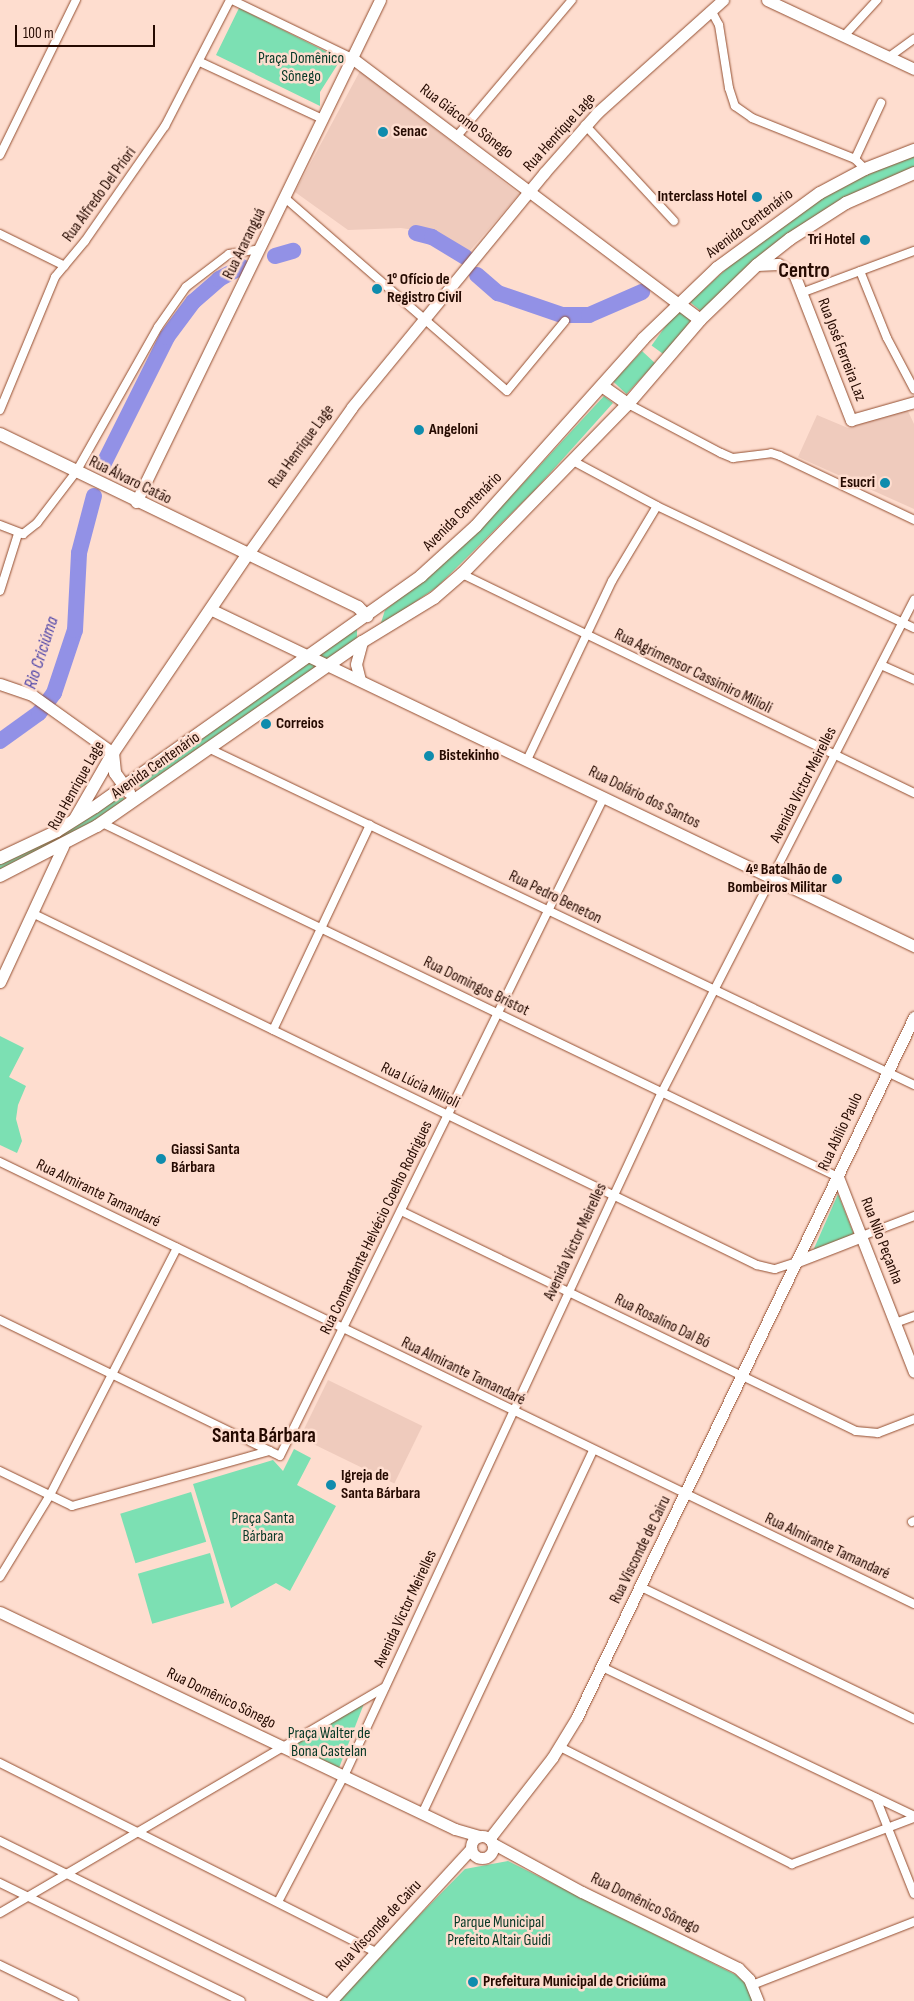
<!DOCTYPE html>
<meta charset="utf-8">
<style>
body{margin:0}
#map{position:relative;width:914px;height:2001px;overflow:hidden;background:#feddcf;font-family:"Sofia Sans Condensed",sans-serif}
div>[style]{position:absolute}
.built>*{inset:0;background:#efcbbd;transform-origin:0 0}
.green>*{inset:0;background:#7ce0b3;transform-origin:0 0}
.river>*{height:16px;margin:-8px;padding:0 8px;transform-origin:8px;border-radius:8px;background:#9291e6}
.roads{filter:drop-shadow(0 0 1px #934e30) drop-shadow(0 0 1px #934e30)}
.street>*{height:8px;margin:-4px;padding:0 4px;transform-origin:4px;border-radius:4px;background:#fff}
.secondary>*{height:11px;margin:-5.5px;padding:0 5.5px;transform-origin:5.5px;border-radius:5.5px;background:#fff}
.secondary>.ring{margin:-5.5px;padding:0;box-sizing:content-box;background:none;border:11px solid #fff;border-radius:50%}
.primary>*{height:12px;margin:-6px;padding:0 6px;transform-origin:6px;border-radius:6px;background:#fff}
.dots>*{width:14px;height:14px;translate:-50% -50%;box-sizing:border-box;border:2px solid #feddcf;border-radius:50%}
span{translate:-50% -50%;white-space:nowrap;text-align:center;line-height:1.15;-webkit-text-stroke:5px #feddcf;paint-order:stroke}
.park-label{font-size:16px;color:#073927}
.street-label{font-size:16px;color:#250a01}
.poi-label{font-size:16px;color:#250a01;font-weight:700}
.left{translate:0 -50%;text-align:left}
.right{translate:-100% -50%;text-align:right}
.water-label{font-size:18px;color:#4f45a9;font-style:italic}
.district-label{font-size:21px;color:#250a01;font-weight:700}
.scale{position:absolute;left:15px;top:25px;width:140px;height:22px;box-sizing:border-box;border:2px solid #250a01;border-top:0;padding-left:6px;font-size:15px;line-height:18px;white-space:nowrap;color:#250a01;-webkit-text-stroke:4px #feddcf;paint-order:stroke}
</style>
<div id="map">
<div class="built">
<i style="clip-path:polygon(360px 71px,519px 194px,468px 253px,433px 233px,401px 228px,348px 230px,295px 192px)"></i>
<i style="clip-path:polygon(907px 409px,914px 424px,914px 509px,798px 457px,817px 415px,848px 428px)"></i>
<i style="left:328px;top:1380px;width:105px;height:64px;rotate:26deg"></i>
</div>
<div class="green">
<i style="clip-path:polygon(239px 8px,341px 59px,320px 92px,320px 106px,216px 55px)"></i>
<i style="clip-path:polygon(914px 155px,914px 168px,847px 197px,702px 312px,690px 302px,746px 251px,787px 219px,843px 185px)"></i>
<i style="left:678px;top:309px;width:17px;height:45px;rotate:36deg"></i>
<i style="left:642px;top:351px;width:18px;height:42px;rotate:43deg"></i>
<i style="clip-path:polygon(604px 396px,613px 403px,534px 491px,437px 587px,380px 626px,385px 610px,430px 575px,491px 518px)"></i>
<i style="clip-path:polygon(357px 629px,357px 642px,147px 789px,133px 784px)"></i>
<i style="clip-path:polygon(118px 794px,128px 801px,73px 835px,0 872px,0 861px)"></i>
<i style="clip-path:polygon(0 1036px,24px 1048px,9px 1077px,26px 1086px,18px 1105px,16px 1119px,22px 1141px,17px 1153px,0 1145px)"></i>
<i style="clip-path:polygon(838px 1194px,855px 1237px,812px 1253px)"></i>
<i style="clip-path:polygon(294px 1449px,311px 1458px,297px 1485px,336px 1506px,290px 1591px,276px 1583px,231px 1608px,193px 1484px,273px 1460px,283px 1471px)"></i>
<i style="left:191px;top:1492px;width:52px;height:74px;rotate:73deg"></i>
<i style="left:210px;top:1553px;width:52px;height:75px;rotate:74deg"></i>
<i style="clip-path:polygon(365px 1701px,339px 1768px,292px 1745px)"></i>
<i style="clip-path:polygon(508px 1861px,736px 1975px,747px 1984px,753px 2001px,335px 2001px,465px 1869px)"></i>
</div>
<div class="river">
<i style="left:416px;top:233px;width:16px;rotate:14deg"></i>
<i style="left:432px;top:237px;width:39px;rotate:31deg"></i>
<i style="left:275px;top:256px;width:19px;rotate:-16deg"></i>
<i style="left:477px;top:275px;width:28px;rotate:41deg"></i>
<i style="left:498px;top:293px;width:68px;rotate:19deg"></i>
<i style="left:562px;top:315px;width:27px"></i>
<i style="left:589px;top:315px;width:58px;rotate:-23.5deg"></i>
<i style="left:103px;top:465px;width:143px;rotate:-63.4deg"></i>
<i style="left:167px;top:337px;width:44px;rotate:-53.4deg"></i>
<i style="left:193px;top:302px;width:35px;rotate:-41deg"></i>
<i style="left:219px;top:279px;width:26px;rotate:-28deg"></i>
<i style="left:0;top:741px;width:48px;rotate:-35.7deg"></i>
<i style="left:39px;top:713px;width:25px;rotate:-53deg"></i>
<i style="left:54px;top:693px;width:66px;rotate:-71.6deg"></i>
<i style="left:75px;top:630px;width:77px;rotate:-87deg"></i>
<i style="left:79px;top:553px;width:59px;rotate:-75.3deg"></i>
</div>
<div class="roads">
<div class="street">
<i style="left:232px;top:0;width:133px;rotate:25.8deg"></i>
<i style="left:712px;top:12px;width:15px;rotate:62deg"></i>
<i style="left:719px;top:25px;width:64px;rotate:81deg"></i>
<i style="left:729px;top:88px;width:19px;rotate:72deg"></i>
<i style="left:735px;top:106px;width:21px;rotate:35deg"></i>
<i style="left:752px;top:118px;width:111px;rotate:21.7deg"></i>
<i style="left:855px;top:159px;width:14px;rotate:45deg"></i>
<i style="left:844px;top:36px;width:49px;rotate:-47.5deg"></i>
<i style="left:889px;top:57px;width:31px;rotate:-36deg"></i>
<i style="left:200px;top:62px;width:136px;rotate:24.9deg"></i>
<i style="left:585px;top:125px;width:131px;rotate:47.2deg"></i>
<i style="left:457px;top:136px;width:178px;rotate:-49.8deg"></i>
<i style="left:0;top:155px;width:173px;rotate:-63.9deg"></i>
<i style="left:855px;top:159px;width:62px;rotate:-65.1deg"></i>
<i style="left:285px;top:198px;width:294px;rotate:41deg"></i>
<i style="left:507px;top:391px;width:91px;rotate:-50.4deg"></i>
<i style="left:0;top:234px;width:72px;rotate:26.2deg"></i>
<i style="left:860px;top:271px;width:72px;rotate:68.1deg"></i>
<i style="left:887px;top:338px;width:58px;rotate:62.1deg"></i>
<i style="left:801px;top:293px;width:121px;rotate:-20.4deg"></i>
<i style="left:628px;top:404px;width:105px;rotate:27.8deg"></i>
<i style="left:721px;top:453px;width:13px;rotate:23deg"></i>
<i style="left:733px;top:458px;width:38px;rotate:-7deg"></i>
<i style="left:771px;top:453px;width:9px;rotate:18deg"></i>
<i style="left:780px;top:456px;width:148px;rotate:25.5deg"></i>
<i style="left:0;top:410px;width:144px;rotate:-67.5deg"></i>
<i style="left:55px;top:277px;width:47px;rotate:-50.2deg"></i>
<i style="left:85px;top:241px;width:140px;rotate:-55.2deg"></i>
<i style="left:165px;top:126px;width:142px;rotate:-62.7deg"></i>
<i style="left:573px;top:461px;width:95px;rotate:28.2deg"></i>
<i style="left:657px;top:506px;width:284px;rotate:25.4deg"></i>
<i style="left:0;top:525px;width:25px;rotate:21deg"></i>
<i style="left:23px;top:534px;width:18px;rotate:-38deg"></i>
<i style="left:37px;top:523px;width:64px;rotate:-52.6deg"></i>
<i style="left:76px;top:472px;width:167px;rotate:-60.5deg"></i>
<i style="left:158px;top:327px;width:49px;rotate:-55deg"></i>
<i style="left:186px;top:287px;width:54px;rotate:-37.5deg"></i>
<i style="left:229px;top:254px;width:31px;rotate:-9deg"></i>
<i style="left:462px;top:574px;width:502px;rotate:25.85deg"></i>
<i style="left:0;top:591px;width:60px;rotate:-72.5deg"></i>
<i style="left:881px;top:665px;width:36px;rotate:24deg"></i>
<i style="left:210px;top:749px;width:780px;rotate:25.51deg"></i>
<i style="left:527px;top:760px;width:198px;rotate:-64.6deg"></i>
<i style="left:612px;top:581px;width:87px;rotate:-59deg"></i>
<i style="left:102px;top:823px;width:817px;rotate:25.69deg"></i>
<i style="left:32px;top:913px;width:806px;rotate:25.9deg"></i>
<i style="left:757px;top:1265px;width:18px;rotate:13deg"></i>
<i style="left:775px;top:1269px;width:22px;rotate:-18deg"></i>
<i style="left:273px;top:1030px;width:227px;rotate:-64.7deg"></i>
<i style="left:0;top:1162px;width:1015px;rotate:25.81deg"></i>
<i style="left:401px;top:1211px;width:505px;rotate:25.8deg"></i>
<i style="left:856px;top:1431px;width:22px;rotate:5deg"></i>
<i style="left:878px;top:1433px;width:39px;rotate:-21deg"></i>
<i style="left:862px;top:1236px;width:56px;rotate:-21deg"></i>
<i style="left:0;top:1320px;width:311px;rotate:25.9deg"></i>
<i style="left:280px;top:1456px;width:734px;rotate:-63.82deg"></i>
<i style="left:895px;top:1323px;width:20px;rotate:-20deg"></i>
<i style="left:0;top:1471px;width:80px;rotate:25.9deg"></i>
<i style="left:72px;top:1506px;width:205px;rotate:-15.6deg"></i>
<i style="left:912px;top:1522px;width:2px;rotate:-27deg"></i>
<i style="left:0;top:1577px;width:96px;rotate:-58.6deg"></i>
<i style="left:50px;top:1495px;width:278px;rotate:-62.8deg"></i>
<i style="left:641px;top:1587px;width:303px;rotate:25.8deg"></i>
<i style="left:602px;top:1667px;width:346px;rotate:25.5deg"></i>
<i style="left:560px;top:1747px;width:260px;rotate:26.8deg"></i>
<i style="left:792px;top:1864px;width:130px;rotate:-20.7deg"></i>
<i style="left:0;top:1763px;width:423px;rotate:26.7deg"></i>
<i style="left:876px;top:1798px;width:103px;rotate:68.4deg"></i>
<i style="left:422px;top:1814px;width:402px;rotate:-64.8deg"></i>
<i style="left:0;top:1841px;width:361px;rotate:26.3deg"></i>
<i style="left:0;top:1883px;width:268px;rotate:26.1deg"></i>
<i style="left:278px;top:1902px;width:142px;rotate:-62.4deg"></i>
<i style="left:344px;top:1776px;width:754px;rotate:-65.07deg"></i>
<i style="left:662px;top:1092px;width:553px;rotate:-62.88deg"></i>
<i style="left:0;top:1913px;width:446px;rotate:-30.4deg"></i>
<i style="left:0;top:1965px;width:82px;rotate:25.9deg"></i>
<i style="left:752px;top:1985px;width:174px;rotate:-21.3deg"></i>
</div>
<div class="secondary">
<i style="left:767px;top:0;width:162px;rotate:25.1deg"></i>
<i style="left:352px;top:58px;width:409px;rotate:37deg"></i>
<i style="left:757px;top:265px;width:21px;rotate:-3deg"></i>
<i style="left:778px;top:264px;width:19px;rotate:32deg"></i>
<i style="left:794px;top:274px;width:157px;rotate:68.7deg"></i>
<i style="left:851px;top:420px;width:66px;rotate:-15.9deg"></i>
<i style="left:136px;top:502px;width:558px;rotate:-64.08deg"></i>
<i style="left:247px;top:555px;width:181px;rotate:-54.6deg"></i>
<i style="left:352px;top:407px;width:303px;rotate:-50.6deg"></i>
<i style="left:544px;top:173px;width:81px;rotate:-48.5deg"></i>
<i style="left:598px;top:112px;width:168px;rotate:-41.9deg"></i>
<i style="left:210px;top:609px;width:781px;rotate:25.58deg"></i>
<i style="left:360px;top:680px;width:16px;rotate:-104deg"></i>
<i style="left:356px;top:664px;width:23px;rotate:-75deg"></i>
<i style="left:0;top:684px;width:34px;rotate:19deg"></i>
<i style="left:32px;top:695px;width:100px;rotate:35.6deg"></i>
<i style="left:0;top:982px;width:150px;rotate:-65.1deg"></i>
<i style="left:838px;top:1177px;width:209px;rotate:68.7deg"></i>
<i style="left:798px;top:1261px;width:69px;rotate:-21.3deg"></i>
<i style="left:0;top:1612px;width:504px;rotate:25.5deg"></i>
<i style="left:455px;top:1829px;width:26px;rotate:16deg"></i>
<i class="ring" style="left:471px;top:1836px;width:11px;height:11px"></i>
<i style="left:489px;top:1839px;width:103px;rotate:-52.1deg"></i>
<i style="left:552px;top:1758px;width:48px;rotate:-58.6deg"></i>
<i style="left:577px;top:1717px;width:777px;rotate:-64.29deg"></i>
<i style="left:492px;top:1843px;width:102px;rotate:28.6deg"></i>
<i style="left:582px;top:1892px;width:174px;rotate:26deg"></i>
<i style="left:738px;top:1968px;width:16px;rotate:45deg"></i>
<i style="left:749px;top:1979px;width:24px;rotate:68deg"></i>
<i style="left:331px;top:2001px;width:207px;rotate:-47.4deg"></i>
</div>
<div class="primary">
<i style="left:679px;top:304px;width:26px;rotate:37deg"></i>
<i style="left:602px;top:386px;width:32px;rotate:35deg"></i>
<i style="left:0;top:434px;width:398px;rotate:25.8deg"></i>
<i style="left:358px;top:607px;width:13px;rotate:45deg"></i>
<i style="left:113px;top:753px;width:20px;rotate:84deg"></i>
<i style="left:115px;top:773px;width:24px;rotate:54deg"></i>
<i style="left:75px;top:819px;width:76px;rotate:-60.1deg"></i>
<i style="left:113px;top:753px;width:239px;rotate:-55.9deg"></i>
<i style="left:0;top:858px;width:63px;rotate:-25.3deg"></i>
<i style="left:57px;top:831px;width:45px;rotate:-32.3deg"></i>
<i style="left:95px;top:807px;width:400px;rotate:-35.3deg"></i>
<i style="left:421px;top:576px;width:74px;rotate:-42.3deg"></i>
<i style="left:476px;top:526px;width:251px;rotate:-48.2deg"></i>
<i style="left:643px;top:339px;width:103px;rotate:-43.8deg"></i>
<i style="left:717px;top:268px;width:127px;rotate:-36.1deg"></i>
<i style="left:820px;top:193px;width:51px;rotate:-28.1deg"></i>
<i style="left:865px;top:169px;width:53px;rotate:-21.2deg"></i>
<i style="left:0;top:876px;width:109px;rotate:-27.3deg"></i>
<i style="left:97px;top:826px;width:323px;rotate:-34.8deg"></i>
<i style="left:362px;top:642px;width:84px;rotate:-31.4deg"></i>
<i style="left:434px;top:598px;width:37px;rotate:-41deg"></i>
<i style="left:462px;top:574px;width:238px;rotate:-45.7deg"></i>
<i style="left:628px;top:404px;width:111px;rotate:-49.4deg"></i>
<i style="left:700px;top:320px;width:79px;rotate:-44deg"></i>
<i style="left:757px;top:265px;width:42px;rotate:-38.2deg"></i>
<i style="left:790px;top:239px;width:67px;rotate:-32.7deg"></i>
<i style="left:846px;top:203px;width:74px;rotate:-23.8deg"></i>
</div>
</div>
<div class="dots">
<i style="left:383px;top:132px;background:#0f8cad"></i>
<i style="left:757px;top:197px;background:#0f8cad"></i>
<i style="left:865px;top:240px;background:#0f8cad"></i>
<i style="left:377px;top:289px;background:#0f8cad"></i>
<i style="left:419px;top:430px;background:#0f8cad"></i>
<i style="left:885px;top:483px;background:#0f8cad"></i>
<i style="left:266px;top:724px;background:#0f8cad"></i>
<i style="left:429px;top:756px;background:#0f8cad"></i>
<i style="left:837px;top:879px;background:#0f8cad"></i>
<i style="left:161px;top:1159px;background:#0f8cad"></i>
<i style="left:331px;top:1485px;background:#0f8cad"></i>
<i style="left:473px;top:1982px;background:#0f8cad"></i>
</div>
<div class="park-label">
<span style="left:301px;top:68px">Praça Domênico<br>Sônego</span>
<span style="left:263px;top:1528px">Praça Santa<br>Bárbara</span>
<span style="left:329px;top:1743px">Praça Walter de<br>Bona Castelan</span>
<span style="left:499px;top:1932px">Parque Municipal<br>Prefeito Altair Guidi</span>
</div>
<div class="street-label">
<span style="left:466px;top:122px;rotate:37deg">Rua Giácomo Sônego</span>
<span style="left:560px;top:133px;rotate:-48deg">Rua Henrique Lage</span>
<span style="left:100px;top:195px;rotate:-54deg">Rua Alfredo Del Priori</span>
<span style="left:750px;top:224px;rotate:-37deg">Avenida Centenário</span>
<span style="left:245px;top:244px;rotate:-64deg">Rua Araranguá</span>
<span style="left:841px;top:350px;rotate:69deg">Rua José Ferreira Laz</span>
<span style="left:302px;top:447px;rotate:-54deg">Rua Henrique Lage</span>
<span style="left:130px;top:481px;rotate:26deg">Rua Álvaro Catão</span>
<span style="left:463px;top:512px;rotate:-45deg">Avenida Centenário</span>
<span style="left:693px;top:672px;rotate:26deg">Rua Agrimensor Cassimiro Milioli</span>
<span style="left:156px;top:766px;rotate:-35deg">Avenida Centenário</span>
<span style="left:804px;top:785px;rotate:-63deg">Avenida Victor Meirelles</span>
<span style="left:77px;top:786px;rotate:-61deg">Rua Henrique Lage</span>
<span style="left:644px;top:798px;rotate:26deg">Rua Dolário dos Santos</span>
<span style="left:555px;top:898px;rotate:26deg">Rua Pedro Beneton</span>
<span style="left:476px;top:987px;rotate:26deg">Rua Domingos Bristot</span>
<span style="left:420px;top:1086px;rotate:26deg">Rua Lúcia Milioli</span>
<span style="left:841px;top:1132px;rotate:-65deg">Rua Abílio Paulo</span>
<span style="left:98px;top:1194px;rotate:26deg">Rua Almirante Tamandaré</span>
<span style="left:377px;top:1228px;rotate:-64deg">Rua Comandante Helvécio Coelho Rodrigues</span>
<span style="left:881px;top:1241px;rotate:69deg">Rua Nilo Peçanha</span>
<span style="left:576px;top:1242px;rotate:-65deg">Avenida Victor Meirelles</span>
<span style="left:662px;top:1322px;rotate:26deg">Rua Rosalino Dal Bó</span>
<span style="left:463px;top:1372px;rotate:26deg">Rua Almirante Tamandaré</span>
<span style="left:827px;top:1547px;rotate:25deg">Rua Almirante Tamandaré</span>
<span style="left:641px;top:1550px;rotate:-64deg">Rua Visconde de Cairu</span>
<span style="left:406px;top:1609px;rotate:-65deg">Avenida Victor Meirelles</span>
<span style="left:221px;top:1699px;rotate:26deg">Rua Domênico Sônego</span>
<span style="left:645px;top:1904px;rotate:26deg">Rua Domênico Sônego</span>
<span style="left:379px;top:1926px;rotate:-47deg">Rua Visconde de Cairu</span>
</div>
<div class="poi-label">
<span class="left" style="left:393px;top:132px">Senac</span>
<span class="right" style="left:747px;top:197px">Interclass Hotel</span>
<span class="right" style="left:855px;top:240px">Tri Hotel</span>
<span class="left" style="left:387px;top:289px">1° Ofício de<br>Registro Civil</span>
<span class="left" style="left:429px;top:430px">Angeloni</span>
<span class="right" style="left:875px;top:483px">Esucri</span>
<span class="left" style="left:276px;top:724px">Correios</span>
<span class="left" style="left:439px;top:756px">Bistekinho</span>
<span class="right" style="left:827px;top:879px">4º Batalhão de<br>Bombeiros Militar</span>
<span class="left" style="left:171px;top:1159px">Giassi Santa<br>Bárbara</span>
<span class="left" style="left:341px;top:1485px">Igreja de<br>Santa Bárbara</span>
<span class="left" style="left:483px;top:1982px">Prefeitura Municipal de Criciúma</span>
</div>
<div class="water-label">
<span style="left:42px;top:653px;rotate:-72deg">Rio Criciúma</span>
</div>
<div class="district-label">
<span style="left:804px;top:271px">Centro</span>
<span style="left:264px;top:1436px">Santa Bárbara</span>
</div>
<div class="scale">100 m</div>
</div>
